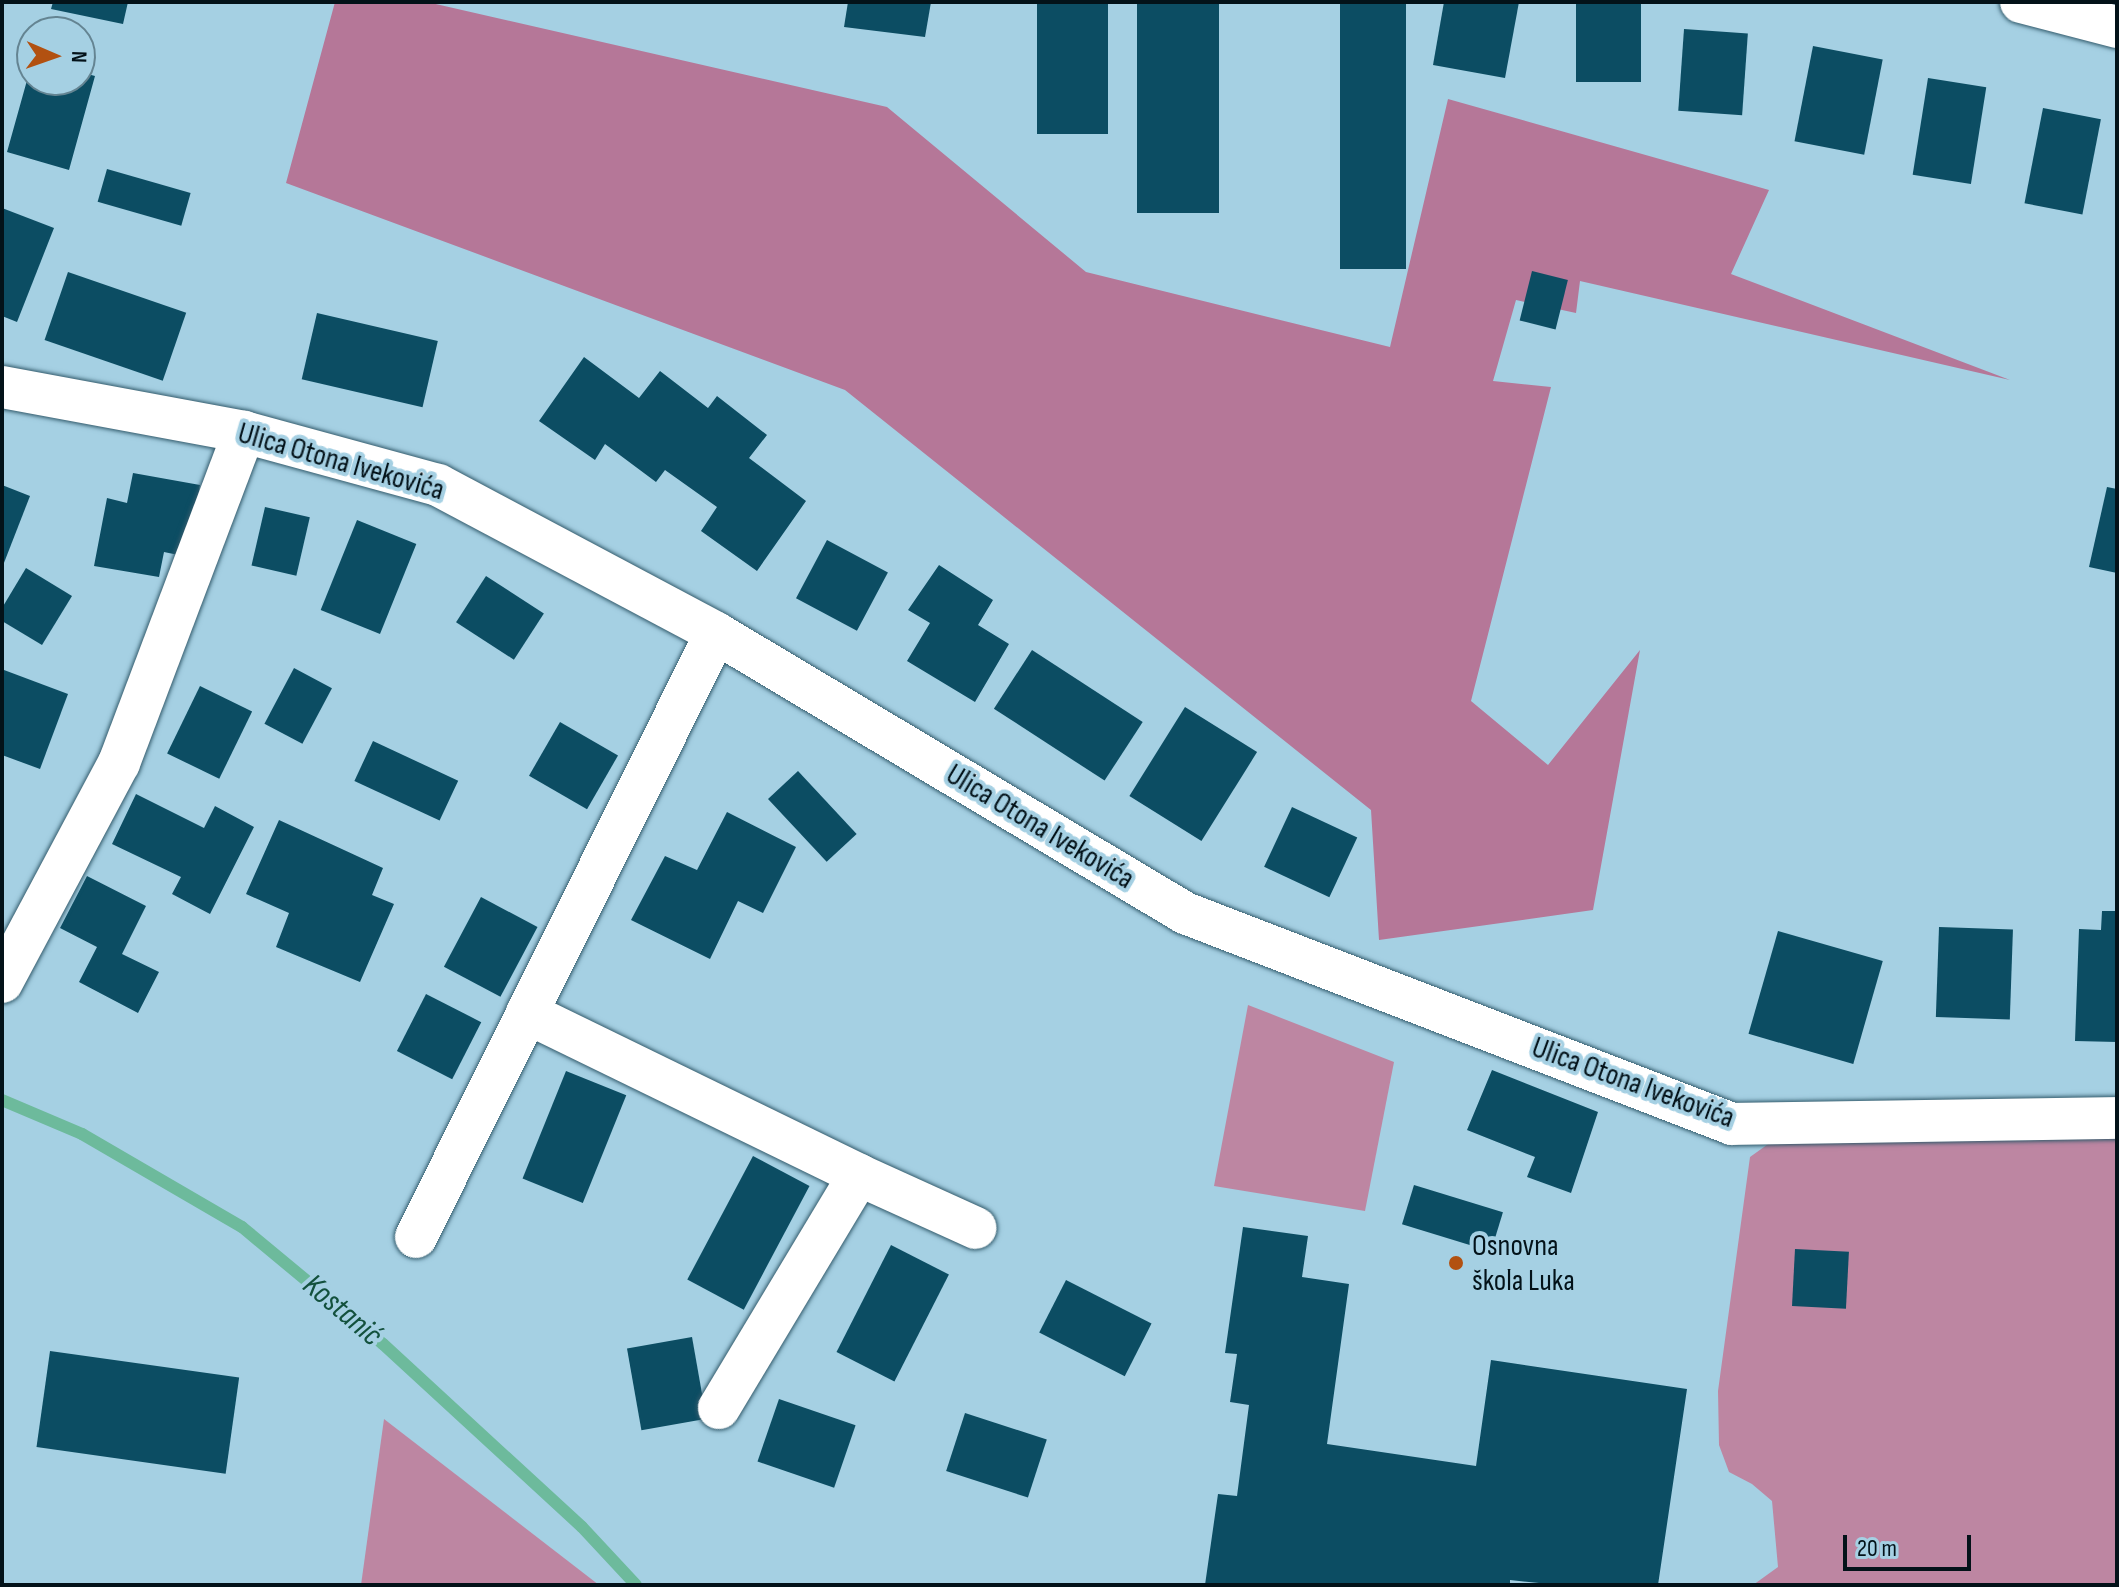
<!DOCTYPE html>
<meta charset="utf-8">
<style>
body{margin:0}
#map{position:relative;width:2119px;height:1587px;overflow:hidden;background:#a5d0e3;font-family:"Sofia Sans Condensed",sans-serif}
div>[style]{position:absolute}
.green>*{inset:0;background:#bd86a2}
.forest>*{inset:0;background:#b57798}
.stream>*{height:12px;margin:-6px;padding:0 6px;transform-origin:6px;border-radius:6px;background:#6dba9c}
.building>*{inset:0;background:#0c4d63;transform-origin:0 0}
.roads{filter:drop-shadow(0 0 2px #335b6c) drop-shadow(0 0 2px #335b6c)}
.minor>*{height:42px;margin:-21px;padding:0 21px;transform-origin:21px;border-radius:21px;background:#fff}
.dots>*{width:22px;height:22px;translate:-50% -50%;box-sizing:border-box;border:4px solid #a5d0e3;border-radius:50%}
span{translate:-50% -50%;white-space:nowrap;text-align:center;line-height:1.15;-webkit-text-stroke:8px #a5d0e3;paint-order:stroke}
.street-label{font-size:30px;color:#031219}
.poi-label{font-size:30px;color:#031219}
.left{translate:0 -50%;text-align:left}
.water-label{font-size:32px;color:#13513d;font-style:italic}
.frame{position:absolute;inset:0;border:4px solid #031219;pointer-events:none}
.north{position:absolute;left:16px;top:16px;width:80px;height:80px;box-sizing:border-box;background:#a5d0e3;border:2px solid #648492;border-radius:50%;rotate:92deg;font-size:22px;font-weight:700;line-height:32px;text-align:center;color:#031219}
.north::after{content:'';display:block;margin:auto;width:28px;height:36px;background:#b25111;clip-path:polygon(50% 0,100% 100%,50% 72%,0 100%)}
.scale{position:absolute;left:1843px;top:1535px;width:128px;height:36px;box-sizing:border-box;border:4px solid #031219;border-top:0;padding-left:10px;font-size:24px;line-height:28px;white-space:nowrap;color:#031219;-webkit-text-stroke:6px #a5d0e3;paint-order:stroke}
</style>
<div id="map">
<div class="green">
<i style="clip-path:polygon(1248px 1005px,1394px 1062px,1365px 1211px,1214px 1186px)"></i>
<i style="clip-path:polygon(2117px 1126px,2117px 1585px,1753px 1585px,1778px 1567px,1772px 1501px,1752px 1484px,1729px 1472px,1719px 1445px,1718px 1391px,1750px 1157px,1771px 1142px)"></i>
<i style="clip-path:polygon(384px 1419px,599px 1585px,361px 1585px)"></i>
</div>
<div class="forest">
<i style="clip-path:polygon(335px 2px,427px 2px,887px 107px,1086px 272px,1390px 347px,1448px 99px,1769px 190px,1731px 274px,2010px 380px,1580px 281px,1576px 313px,1516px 300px,1493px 381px,1551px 387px,1471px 701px,1548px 765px,1640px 650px,1593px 910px,1379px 940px,1371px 810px,845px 390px,286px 183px)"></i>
</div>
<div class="stream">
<i style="left:2px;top:1100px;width:87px;rotate:23deg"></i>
<i style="left:82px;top:1134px;width:185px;rotate:30.2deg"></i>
<i style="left:242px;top:1227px;width:183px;rotate:39.7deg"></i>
<i style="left:383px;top:1344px;width:270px;rotate:42.6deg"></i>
<i style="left:582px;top:1527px;width:79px;rotate:47deg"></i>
</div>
<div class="building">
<i style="clip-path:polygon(53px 2px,128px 2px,123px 24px,51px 9px)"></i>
<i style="clip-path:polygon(848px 2px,931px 2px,925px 37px,844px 27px)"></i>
<i style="left:1037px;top:2px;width:71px;height:132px"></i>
<i style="left:1137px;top:2px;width:82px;height:211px"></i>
<i style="left:1340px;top:2px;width:66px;height:267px"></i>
<i style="clip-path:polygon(1444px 2px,1519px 2px,1505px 78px,1433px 65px)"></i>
<i style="left:1576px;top:2px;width:65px;height:80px"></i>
<i style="left:1684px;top:29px;width:64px;height:82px;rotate:4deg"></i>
<i style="left:1813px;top:46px;width:71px;height:97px;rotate:11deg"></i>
<i style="clip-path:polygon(31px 66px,32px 80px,80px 80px,80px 72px,95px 76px,69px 170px,7px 152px)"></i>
<i style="left:1928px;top:78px;width:59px;height:98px;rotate:9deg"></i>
<i style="left:2043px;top:108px;width:59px;height:97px;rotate:11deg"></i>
<i style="left:107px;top:169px;width:87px;height:34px;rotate:16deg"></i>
<i style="clip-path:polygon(2px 208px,54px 228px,17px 322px,2px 316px)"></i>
<i style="left:1532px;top:271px;width:37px;height:51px;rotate:14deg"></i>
<i style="left:68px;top:272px;width:125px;height:72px;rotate:19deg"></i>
<i style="left:317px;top:313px;width:124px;height:68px;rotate:13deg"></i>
<i style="clip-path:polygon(584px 357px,639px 398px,660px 371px,708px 408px,717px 396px,767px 435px,749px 458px,806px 501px,757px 571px,701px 531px,717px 507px,665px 470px,656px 482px,605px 444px,595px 460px,539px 421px)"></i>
<i style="clip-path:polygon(133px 473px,200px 485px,188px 557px,164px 552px,159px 577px,94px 566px,107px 498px,127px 503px)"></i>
<i style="clip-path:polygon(2px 485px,30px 496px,2px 568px)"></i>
<i style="clip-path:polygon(2107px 487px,2117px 489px,2117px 573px,2089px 567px)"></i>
<i style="left:265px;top:507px;width:46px;height:60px;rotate:13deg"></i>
<i style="left:357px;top:520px;width:64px;height:97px;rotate:22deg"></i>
<i style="left:827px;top:540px;width:69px;height:66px;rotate:28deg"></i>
<i style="clip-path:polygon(939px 565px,993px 600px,978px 625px,1009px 644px,975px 702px,907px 661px,930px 623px,908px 610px)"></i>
<i style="clip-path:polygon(26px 568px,72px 596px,42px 645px,2px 621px,2px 608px)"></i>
<i style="left:486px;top:576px;width:69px;height:55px;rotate:33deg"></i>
<i style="left:1032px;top:650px;width:132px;height:70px;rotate:33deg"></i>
<i style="left:294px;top:668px;width:43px;height:63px;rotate:28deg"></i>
<i style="clip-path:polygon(4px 670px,68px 694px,40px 769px,2px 755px)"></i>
<i style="left:200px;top:686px;width:58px;height:75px;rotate:26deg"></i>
<i style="left:1185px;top:707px;width:85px;height:105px;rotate:32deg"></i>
<i style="left:560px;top:722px;width:67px;height:62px;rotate:30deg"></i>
<i style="left:373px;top:741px;width:94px;height:44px;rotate:25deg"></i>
<i style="left:798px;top:771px;width:86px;height:41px;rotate:47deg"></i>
<i style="clip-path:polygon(136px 794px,204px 828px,215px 806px,254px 827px,210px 914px,172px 894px,181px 877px,112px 844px)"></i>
<i style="left:1292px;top:807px;width:72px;height:66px;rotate:25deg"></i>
<i style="clip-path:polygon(727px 812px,796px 847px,763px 913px,738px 901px,710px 959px,631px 920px,665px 856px,697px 870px)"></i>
<i style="clip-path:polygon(279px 820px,383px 868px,372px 895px,394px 904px,360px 982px,276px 947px,289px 913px,246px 894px)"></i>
<i style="clip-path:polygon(87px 876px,146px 906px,122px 954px,159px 972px,138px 1013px,79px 982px,97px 947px,60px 928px)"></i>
<i style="left:481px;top:897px;width:64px;height:79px;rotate:28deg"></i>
<i style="clip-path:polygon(2102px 911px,2117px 911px,2117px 1042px,2075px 1041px,2079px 929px,2101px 930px)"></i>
<i style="left:1939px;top:927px;width:74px;height:90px;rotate:2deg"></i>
<i style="left:1778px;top:931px;width:109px;height:107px;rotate:16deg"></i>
<i style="left:426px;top:994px;width:62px;height:64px;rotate:27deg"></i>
<i style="clip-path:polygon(1492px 1070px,1598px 1112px,1571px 1193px,1527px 1177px,1535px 1157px,1467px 1130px)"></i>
<i style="left:566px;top:1071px;width:65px;height:116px;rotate:22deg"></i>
<i style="left:753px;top:1156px;width:64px;height:140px;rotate:28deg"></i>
<i style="left:1414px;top:1185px;width:93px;height:41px;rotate:17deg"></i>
<i style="clip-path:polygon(1243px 1227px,1308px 1236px,1302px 1277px,1349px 1284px,1327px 1444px,1476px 1466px,1491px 1360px,1687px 1389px,1658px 1585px,1559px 1585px,1510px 1580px,1510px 1585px,1205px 1585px,1218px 1494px,1237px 1496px,1249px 1405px,1230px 1402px,1237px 1354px,1225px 1353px)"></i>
<i style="left:891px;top:1245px;width:65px;height:120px;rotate:27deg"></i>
<i style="left:1795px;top:1249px;width:54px;height:57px;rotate:3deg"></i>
<i style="left:1066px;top:1280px;width:96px;height:59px;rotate:27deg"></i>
<i style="left:692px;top:1337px;width:83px;height:66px;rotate:80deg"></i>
<i style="left:50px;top:1351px;width:191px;height:97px;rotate:8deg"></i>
<i style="left:779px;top:1399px;width:81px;height:66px;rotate:19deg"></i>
<i style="left:965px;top:1413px;width:86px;height:61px;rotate:18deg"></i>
</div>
<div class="roads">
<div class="minor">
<i style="left:2021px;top:2px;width:99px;rotate:14.6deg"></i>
<i style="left:2px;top:387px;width:246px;rotate:10.5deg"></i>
<i style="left:244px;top:432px;width:201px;rotate:15.3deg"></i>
<i style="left:438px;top:485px;width:315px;rotate:28deg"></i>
<i style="left:716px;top:633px;width:546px;rotate:30.84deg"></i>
<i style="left:1185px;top:913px;width:586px;rotate:21.09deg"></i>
<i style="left:1732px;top:1124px;width:385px;rotate:-0.9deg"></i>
<i style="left:2px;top:982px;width:248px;rotate:-61.9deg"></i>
<i style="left:119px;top:763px;width:354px;rotate:-69.3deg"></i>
<i style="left:527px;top:1013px;width:369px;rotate:26deg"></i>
<i style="left:859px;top:1175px;width:272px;rotate:121deg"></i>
<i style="left:859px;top:1175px;width:128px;rotate:24.4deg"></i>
<i style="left:416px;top:1237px;width:674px;rotate:-63.59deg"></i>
</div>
</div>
<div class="dots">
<i style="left:1456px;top:1263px;background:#b25111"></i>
</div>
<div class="street-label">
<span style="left:341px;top:462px;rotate:16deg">Ulica Otona Ivekovića</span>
<span style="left:1040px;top:827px;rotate:31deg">Ulica Otona Ivekovića</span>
<span style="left:1633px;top:1083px;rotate:20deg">Ulica Otona Ivekovića</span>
</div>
<div class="poi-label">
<span class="left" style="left:1472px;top:1263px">Osnovna<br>škola Luka</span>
</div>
<div class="water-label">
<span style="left:342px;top:1311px;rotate:40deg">Kostanić</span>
</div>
<div class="frame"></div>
<div class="north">N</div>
<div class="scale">20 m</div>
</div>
